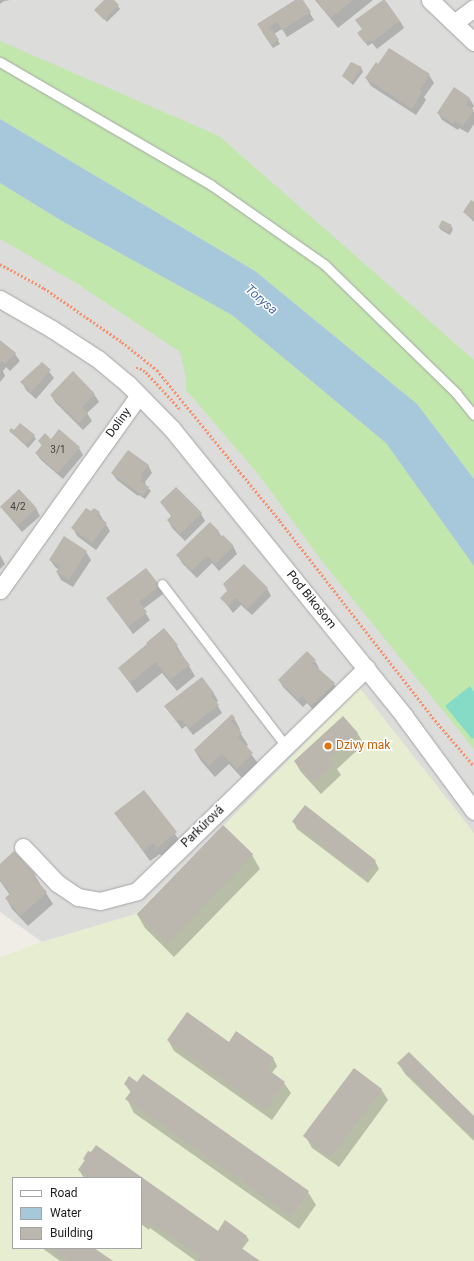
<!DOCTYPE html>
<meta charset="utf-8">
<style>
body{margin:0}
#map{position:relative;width:474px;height:1261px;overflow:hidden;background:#efede5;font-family:Roboto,sans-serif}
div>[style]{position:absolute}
.residential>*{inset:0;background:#dcdcdb}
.farmland>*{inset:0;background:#e7edd1}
.grass>*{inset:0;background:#c1e7ad}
.pitch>*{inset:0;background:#86dbc7}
.water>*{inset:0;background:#a7c7db}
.shadow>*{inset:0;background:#0003}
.building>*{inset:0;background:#bbb6ae;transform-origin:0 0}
.path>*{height:2.5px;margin-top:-1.25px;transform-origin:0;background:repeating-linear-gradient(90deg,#f59270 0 2px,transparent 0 4px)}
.roads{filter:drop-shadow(0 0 1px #a5a5a5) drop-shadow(0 0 1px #a5a5a5)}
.service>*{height:9px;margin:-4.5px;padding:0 4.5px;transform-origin:4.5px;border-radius:4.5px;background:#fff}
.minor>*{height:17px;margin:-8.5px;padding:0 8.5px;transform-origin:8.5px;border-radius:8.5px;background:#fff}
.dots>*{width:11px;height:11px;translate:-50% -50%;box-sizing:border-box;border:2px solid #fff;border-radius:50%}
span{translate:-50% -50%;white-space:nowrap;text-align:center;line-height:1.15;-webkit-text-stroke:3px #fff;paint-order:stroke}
.number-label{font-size:10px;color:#454442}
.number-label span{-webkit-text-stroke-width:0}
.street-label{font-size:12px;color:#1e1e1e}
.food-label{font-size:12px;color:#c56008}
.left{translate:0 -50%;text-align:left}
.water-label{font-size:13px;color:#4e6eab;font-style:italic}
.legend{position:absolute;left:12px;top:1177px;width:130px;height:72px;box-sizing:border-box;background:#fff;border:1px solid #a5a5a5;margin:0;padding:5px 7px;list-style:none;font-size:12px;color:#1e1e1e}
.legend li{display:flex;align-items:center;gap:8px;height:20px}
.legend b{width:20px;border:1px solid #a5a5a5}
</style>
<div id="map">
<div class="residential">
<i style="clip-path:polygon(0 0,474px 0,474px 837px,223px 825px,136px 914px,42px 942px,0 912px)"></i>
</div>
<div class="farmland">
<i style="clip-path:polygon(evenodd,360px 688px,474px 833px,474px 1261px,0 1261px,0 957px,42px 942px,136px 914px,360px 688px,13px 1178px,141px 1178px,141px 1248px,13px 1248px,13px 1178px)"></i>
</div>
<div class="grass">
<i style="clip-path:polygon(0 41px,219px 136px,474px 360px,474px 479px,417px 404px,255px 271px,0 119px)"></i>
<i style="clip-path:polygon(0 183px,62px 221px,232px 315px,386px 443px,474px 566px,474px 749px,325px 565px,258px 474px,186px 390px,185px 373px,180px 352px,76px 283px,0 239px)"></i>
</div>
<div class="pitch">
<i style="clip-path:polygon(470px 686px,474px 692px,474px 738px,472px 739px,445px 706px)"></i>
</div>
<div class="water">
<i style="clip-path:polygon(0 119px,255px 271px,417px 404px,474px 479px,474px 566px,386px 443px,232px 315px,62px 221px,0 183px)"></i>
</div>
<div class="shadow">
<i style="clip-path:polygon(0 0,10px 0,4px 1px,0 4px)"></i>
<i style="clip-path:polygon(106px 0,113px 0,120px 9px,107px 22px,96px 10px)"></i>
<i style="clip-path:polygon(296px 0,302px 0,314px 20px,287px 37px,282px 29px,274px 34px,280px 44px,273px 48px,262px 32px)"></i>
<i style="clip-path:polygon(315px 0,373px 0,338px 28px)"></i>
<i style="clip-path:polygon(400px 21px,404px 28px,377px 49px,372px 43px,368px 46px,360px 36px)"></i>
<i style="clip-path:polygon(389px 49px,429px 75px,434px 83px,424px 97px,426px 100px,416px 115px,371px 86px,366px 78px,378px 65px)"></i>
<i style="clip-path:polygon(351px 63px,361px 68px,363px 72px,353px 85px,343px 76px)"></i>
<i style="clip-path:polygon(470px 99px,474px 106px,471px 110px,474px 112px,474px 124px,468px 133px,459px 128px,458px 130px,442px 120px,438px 113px)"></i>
<i style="clip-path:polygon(474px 203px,474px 222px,464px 212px)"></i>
<i style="clip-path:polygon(451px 226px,453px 229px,450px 235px,441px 230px,439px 227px)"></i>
<i style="clip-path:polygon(0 341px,15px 354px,20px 361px,10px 371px,6px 367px,3px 371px,5px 376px,0 382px)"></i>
<i style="clip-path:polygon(42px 363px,54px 378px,36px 399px,26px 390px,22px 382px)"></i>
<i style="clip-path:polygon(94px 394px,99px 402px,87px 413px,92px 421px,83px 430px,55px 402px,51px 395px)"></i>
<i style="clip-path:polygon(59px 430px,79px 448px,83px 455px,63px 479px,41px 460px,36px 453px,42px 446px,39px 441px,51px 440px)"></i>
<i style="clip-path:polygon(10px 431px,34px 436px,36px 439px,28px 448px)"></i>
<i style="clip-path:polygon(148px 465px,152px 473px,145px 482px,146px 486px,151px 491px,145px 499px,139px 495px,138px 496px,117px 480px,112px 473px)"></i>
<i style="clip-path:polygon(161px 503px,201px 514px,205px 521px,185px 541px,172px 528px,168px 520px,172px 517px)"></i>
<i style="clip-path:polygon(1px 507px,36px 508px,40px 516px,22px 532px)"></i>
<i style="clip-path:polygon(94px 509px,99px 513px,110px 531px,96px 550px,77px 536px,73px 528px)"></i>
<i style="clip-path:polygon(218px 531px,222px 537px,233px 546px,237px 554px,219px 571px,212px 563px,197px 578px,182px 563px,178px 556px)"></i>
<i style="clip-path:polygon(64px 538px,86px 552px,91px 560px,73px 587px,61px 580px,57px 572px,59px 570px,55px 567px,50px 560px)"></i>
<i style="clip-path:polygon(0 555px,5px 564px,0 569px)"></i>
<i style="clip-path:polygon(224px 585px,267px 588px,271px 596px,252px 615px,241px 605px,233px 613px,222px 598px,228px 592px)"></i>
<i style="clip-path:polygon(159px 586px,163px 594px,143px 609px,150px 620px,133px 634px,107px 598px)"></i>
<i style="clip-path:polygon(177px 646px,195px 676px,177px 691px,162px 673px,137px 693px,119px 668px)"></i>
<i style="clip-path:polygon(315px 661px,319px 668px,318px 669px,334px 684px,338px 691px,316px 713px,307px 703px,303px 707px,283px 687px,279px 680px)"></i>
<i style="clip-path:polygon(201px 678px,214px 694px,218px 701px,216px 703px,222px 713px,193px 735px,186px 726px,182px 729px,165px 706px)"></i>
<i style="clip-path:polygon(234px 718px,240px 729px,239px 731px,248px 745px,246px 747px,259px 765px,243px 779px,229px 764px,215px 777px,201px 761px,195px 751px)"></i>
<i style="clip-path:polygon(343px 718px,358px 734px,364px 744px,337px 769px,341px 775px,321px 794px,301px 772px,295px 762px)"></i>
<i style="clip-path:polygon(144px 791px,182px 844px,163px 858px,160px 854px,150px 861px,116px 813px)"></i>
<i style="clip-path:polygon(293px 821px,375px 861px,379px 869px,368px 883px,297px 829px)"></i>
<i style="clip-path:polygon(223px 827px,252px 855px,260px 869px,174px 957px,145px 928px,137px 914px)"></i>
<i style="clip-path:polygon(0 865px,35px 876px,53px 904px,28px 926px,12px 909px,6px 898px,10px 895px,0 881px)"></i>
<i style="clip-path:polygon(168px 1040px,232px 1045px,273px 1058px,277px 1066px,272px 1073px,284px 1083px,291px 1093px,272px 1120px,174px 1051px)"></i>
<i style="clip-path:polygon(398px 1063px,474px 1117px,474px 1141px,405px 1074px)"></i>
<i style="clip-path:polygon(125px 1084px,308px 1192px,316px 1205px,299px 1229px,134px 1113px,127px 1099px,131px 1093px)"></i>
<i style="clip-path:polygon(381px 1089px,388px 1100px,339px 1167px,312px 1148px,306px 1137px)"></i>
<i style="clip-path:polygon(84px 1159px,141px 1178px,84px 1178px,79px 1170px,86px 1162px)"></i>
<i style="clip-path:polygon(141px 1178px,221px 1235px,226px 1222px,247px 1237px,249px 1240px,242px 1249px,259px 1261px,196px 1261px,150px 1228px,149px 1230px,141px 1224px)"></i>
<i style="clip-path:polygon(42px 1248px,92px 1248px,111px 1261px,60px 1261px)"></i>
</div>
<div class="building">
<i style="clip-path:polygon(104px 0,114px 0,119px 5px,104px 20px,94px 10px)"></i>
<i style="clip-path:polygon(295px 0,303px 0,311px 12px,282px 30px,277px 22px,268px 28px,272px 29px,279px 40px,271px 45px,257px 24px)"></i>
<i style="clip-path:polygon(315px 0,353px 0,331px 18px)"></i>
<i style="clip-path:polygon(383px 0,385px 0,400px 21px,372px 42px,370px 40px,365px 43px,357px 33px,362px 29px,355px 20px)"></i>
<i style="clip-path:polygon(389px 48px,430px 74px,420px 90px,422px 92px,412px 109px,365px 78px,376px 62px,378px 64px)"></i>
<i style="clip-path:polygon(351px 62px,362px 67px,351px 83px,342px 76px)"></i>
<i style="clip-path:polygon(454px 87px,470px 98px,466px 105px,474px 110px,463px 126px,455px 121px,453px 124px,437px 113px)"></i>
<i style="clip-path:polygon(471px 200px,474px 202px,474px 220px,463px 212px)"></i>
<i style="left:442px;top:220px;width:11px;height:8px;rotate:27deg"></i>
<i style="clip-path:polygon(0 340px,16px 353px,5px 364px,1px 361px,0 362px)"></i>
<i style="clip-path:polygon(42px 362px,51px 370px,31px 392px,20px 382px)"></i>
<i style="clip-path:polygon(73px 371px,95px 394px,82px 407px,88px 413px,79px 423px,50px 395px)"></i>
<i style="clip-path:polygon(20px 423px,35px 435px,26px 445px,9px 431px,11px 428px,14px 430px)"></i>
<i style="clip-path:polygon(59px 429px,80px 447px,58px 473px,35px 453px,42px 445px,38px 441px,45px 433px,51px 439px)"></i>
<i style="clip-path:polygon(128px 450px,149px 465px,141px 474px,143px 476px,140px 481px,149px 487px,143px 496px,111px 473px)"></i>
<i style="clip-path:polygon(176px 487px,202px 513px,180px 534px,167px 520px,172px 515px,160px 502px)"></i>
<i style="left:19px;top:489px;width:26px;height:26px;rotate:47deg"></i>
<i style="clip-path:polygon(86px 508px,91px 511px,94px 508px,100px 512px,97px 516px,107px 523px,92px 543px,71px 528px)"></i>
<i style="clip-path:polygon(210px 522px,219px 531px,217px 533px,221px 537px,223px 535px,234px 546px,215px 564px,207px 556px,192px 571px,176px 555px)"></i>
<i style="clip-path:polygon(64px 536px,87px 551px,69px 580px,56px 572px,60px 566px,49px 560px)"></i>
<i style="clip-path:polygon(244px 564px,268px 588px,247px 609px,236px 598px,228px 606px,220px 598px,228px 590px,223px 584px)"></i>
<i style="clip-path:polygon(146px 568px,160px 586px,139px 602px,147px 612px,128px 627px,106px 598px)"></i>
<i style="clip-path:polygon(164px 628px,178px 645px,175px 647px,190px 665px,170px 680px,156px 662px,130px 683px,118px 668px,147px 644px,146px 643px)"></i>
<i style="clip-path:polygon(307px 651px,316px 660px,312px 663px,335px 683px,311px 706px,302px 696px,298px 700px,278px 680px)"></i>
<i style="clip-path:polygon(202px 677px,214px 693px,211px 696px,219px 705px,189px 728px,181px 719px,177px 722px,164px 706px)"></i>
<i style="clip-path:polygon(232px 714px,235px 718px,231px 721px,242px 733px,238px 737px,253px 753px,237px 769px,222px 754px,209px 766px,194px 750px)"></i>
<i style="clip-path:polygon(343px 716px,358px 733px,330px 758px,335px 764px,314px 783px,294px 761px)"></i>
<i style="clip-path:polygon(144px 790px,177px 832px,157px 848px,153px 843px,143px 851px,114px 813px)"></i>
<i style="left:305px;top:805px;width:90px;height:21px;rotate:38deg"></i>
<i style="left:223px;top:825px;width:42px;height:124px;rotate:44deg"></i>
<i style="clip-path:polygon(14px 851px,36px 875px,34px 878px,47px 892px,21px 916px,5px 898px,11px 893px,0 881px,0 864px)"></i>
<i style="clip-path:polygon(187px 1012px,229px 1042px,236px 1031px,274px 1058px,266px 1068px,285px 1082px,265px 1110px,167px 1040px)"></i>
<i style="clip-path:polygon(409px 1052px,474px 1116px,474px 1138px,397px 1063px)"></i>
<i style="left:354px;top:1068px;width:35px;height:85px;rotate:37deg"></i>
<i style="clip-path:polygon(143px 1074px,309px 1191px,291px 1216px,125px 1099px,132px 1090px,124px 1084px,129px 1076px,137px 1082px)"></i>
<i style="clip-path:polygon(96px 1145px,218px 1231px,225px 1220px,247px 1236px,240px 1247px,260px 1261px,197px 1261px,200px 1256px,151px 1222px,147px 1227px,141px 1223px,141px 1178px,89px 1178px,78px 1170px,85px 1160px,83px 1159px,88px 1151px,91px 1152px)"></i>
<i style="clip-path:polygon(49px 1248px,94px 1248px,113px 1261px,67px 1261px)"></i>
</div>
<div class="path">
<i style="left:0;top:264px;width:50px;rotate:28.6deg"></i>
<i style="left:44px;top:288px;width:95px;rotate:34.7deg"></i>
<i style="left:122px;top:342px;width:45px;rotate:38.7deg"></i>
<i style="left:157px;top:370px;width:195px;rotate:50.8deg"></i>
<i style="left:280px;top:521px;width:244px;rotate:52.1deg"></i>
<i style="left:430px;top:714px;width:68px;rotate:49.8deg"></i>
<i style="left:136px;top:368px;width:4px"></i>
<i style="left:140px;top:368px;width:7px;rotate:34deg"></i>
<i style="left:146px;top:372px;width:52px;rotate:47.4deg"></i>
</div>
<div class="roads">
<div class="service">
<i style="left:0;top:62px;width:244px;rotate:30.2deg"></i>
<i style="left:211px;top:185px;width:138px;rotate:35deg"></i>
<i style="left:324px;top:264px;width:185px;rotate:44.3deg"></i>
<i style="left:456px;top:393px;width:28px;rotate:51deg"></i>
<i style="left:162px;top:584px;width:204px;rotate:52.6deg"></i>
</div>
<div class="minor">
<i style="left:430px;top:0;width:61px;rotate:43.7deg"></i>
<i style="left:454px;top:23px;width:25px;rotate:-37deg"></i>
<i style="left:0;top:299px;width:60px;rotate:30deg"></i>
<i style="left:52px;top:329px;width:55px;rotate:33.1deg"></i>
<i style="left:98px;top:359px;width:39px;rotate:40deg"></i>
<i style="left:128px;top:384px;width:63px;rotate:45.6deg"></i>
<i style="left:172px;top:429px;width:369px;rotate:51deg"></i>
<i style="left:404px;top:716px;width:118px;rotate:53.6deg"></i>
<i style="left:0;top:590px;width:239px;rotate:-54.5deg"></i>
<i style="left:23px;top:847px;width:50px;rotate:46.6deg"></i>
<i style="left:57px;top:883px;width:25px;rotate:34deg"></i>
<i style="left:78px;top:897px;width:22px;rotate:10deg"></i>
<i style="left:100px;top:901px;width:38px;rotate:-15deg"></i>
<i style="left:137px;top:891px;width:320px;rotate:-44.2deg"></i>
</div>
</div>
<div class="dots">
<i style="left:328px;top:746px;background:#e8710a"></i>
</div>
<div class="number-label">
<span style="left:58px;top:450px">3/1</span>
<span style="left:18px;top:507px">4/2</span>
</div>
<div class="street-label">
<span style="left:119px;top:423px;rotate:-54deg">Doliny</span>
<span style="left:311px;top:600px;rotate:51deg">Pod Bikošom</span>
<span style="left:203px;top:827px;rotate:-44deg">Parkúrová</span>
</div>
<div class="food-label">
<span class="left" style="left:336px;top:746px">Dzivy mak</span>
</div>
<div class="water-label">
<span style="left:261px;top:300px;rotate:41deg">Torysa</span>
</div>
<ul class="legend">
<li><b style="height:5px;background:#fff"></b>Road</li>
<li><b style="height:11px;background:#a7c7db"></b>Water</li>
<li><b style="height:11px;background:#bbb6ae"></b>Building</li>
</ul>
</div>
